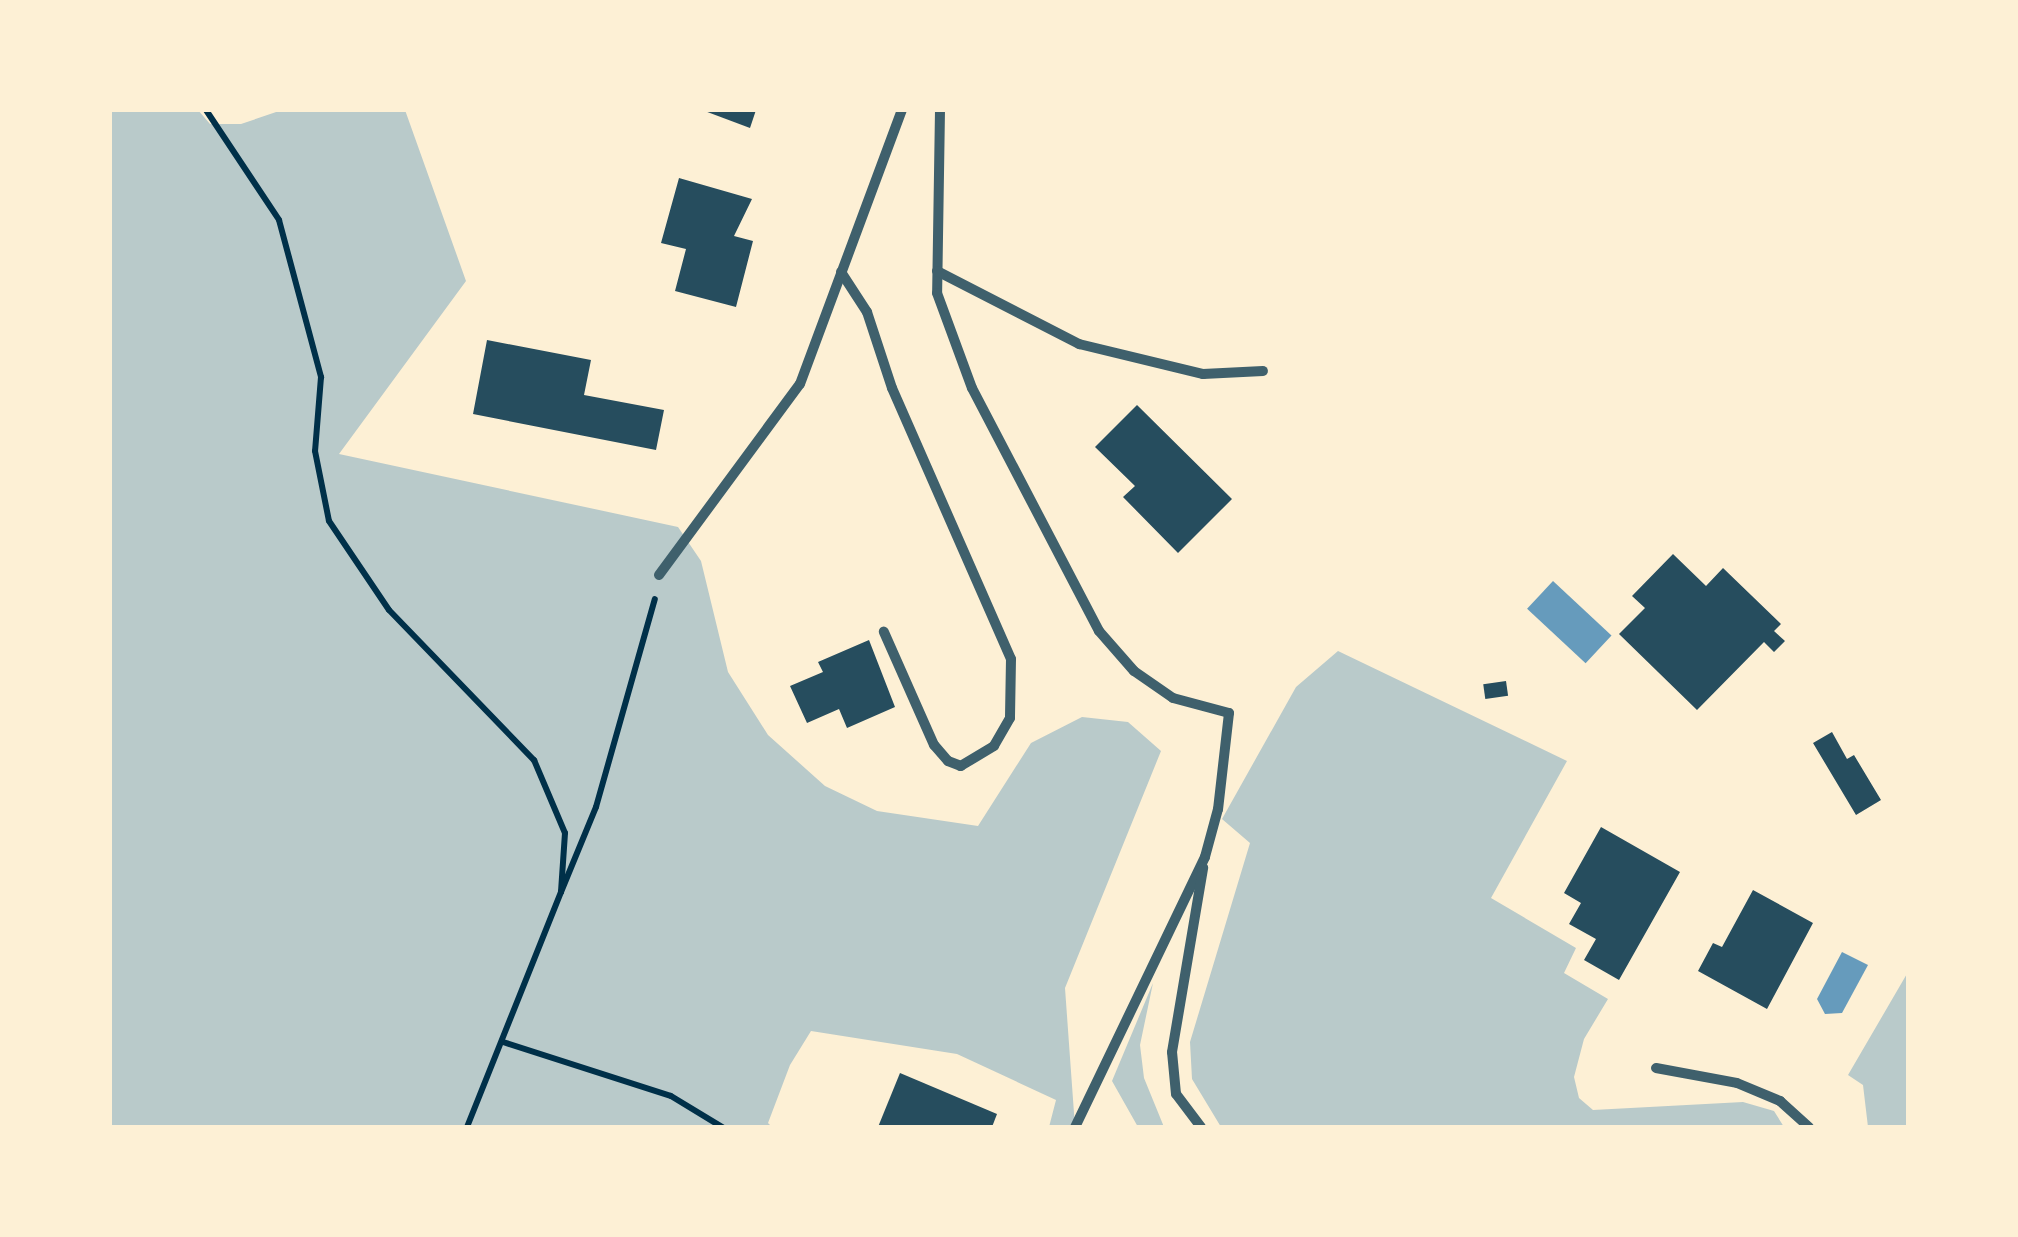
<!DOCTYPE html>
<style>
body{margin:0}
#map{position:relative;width:2018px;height:1237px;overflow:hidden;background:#fdf0d5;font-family:Barlow,sans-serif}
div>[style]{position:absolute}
.green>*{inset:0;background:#b9caca}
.water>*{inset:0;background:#669bbc;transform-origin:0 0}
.building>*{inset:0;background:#264d5e;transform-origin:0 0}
.path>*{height:6px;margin:-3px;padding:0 3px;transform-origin:3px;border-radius:3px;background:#003049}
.minor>*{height:10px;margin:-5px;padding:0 5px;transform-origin:5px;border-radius:5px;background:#3f606c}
span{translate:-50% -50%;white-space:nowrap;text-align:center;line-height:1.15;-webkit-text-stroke:10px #fdf0d5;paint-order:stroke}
.frame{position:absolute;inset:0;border:112px solid #fdf0d5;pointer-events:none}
</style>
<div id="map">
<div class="green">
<i style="clip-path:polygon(110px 110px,198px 110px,210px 124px,241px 124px,282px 110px,405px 110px,466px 281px,339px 454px,678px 527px,701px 561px,728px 672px,768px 735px,825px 786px,877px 811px,978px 826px,1031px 743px,1082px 717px,1128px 722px,1161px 751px,1065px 988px,1075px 1127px,1049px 1127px,1056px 1100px,957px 1054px,811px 1031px,790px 1065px,768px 1123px,772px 1127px,110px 1127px)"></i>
<i style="clip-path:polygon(1338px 651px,1567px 761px,1491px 898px,1576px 948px,1564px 973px,1608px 999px,1584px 1039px,1574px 1077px,1579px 1098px,1593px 1110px,1743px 1102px,1774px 1111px,1784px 1127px,1221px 1127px,1192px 1079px,1190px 1042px,1250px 843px,1222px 819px,1296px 687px)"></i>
<i style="clip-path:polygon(1908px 972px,1908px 1127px,1868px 1127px,1863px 1085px,1848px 1075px)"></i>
<i style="clip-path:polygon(1153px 983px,1140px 1045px,1144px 1078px,1164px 1127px,1138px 1127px,1112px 1081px)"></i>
</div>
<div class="water">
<i style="left:1553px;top:581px;width:80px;height:38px;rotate:43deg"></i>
<i style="clip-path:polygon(1842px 952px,1868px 965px,1842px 1013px,1825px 1014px,1817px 999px)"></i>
</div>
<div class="building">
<i style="clip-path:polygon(702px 110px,756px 110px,750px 128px)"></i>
<i style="clip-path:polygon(679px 178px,752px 199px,734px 236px,753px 241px,736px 307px,675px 291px,686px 249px,661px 243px)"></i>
<i style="clip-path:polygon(487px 340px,591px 360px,584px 395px,664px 410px,656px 450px,473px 414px)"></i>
<i style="clip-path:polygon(1137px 405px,1232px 499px,1178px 553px,1123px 497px,1135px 486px,1095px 447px)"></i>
<i style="clip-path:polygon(1673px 554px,1706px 586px,1723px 568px,1781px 624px,1774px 631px,1785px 641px,1774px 652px,1764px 642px,1697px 710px,1619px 634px,1645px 608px,1632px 596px)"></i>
<i style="clip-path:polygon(869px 640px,895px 707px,847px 728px,839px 709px,807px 723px,790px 686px,823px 672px,818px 662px)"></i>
<i style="left:1506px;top:681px;width:15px;height:23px;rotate:82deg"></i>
<i style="clip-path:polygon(1832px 732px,1847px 759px,1854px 755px,1881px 800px,1856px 815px,1813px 743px)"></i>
<i style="clip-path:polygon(1601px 827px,1680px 872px,1619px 980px,1584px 960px,1596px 939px,1569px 924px,1581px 903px,1564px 893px)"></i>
<i style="clip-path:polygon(1753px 890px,1813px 923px,1767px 1009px,1698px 971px,1713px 943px,1722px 947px)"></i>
<i style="clip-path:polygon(900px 1073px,997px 1114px,992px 1127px,878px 1127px)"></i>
</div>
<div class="path">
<i style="left:206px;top:110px;width:132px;rotate:56.4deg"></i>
<i style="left:279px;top:220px;width:163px;rotate:75deg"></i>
<i style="left:321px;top:377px;width:74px;rotate:94.6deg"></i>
<i style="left:315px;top:451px;width:71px;rotate:78.7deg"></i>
<i style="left:329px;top:521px;width:107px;rotate:56deg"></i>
<i style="left:389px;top:610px;width:209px;rotate:46deg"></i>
<i style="left:534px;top:760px;width:79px;rotate:67deg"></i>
<i style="left:565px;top:833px;width:59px;rotate:93.9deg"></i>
<i style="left:561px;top:892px;width:92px;rotate:-67.6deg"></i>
<i style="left:596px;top:807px;width:216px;rotate:-74.2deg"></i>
<i style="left:503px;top:1042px;width:176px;rotate:17.8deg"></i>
<i style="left:671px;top:1096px;width:60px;rotate:31.3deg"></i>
<i style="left:467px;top:1127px;width:253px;rotate:-68.2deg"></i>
</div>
<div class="minor">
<i style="left:940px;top:110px;width:183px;rotate:90.9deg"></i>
<i style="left:937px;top:293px;width:101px;rotate:69.8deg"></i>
<i style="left:972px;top:388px;width:274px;rotate:62.4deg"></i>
<i style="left:1099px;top:631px;width:53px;rotate:48.8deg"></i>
<i style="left:1134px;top:671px;width:47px;rotate:34.7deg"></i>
<i style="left:1173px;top:698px;width:58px;rotate:15deg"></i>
<i style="left:1229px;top:713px;width:97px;rotate:96.5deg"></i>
<i style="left:1218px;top:809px;width:50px;rotate:105.2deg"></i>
<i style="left:1205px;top:857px;width:300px;rotate:115.7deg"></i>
<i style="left:937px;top:271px;width:160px;rotate:27.2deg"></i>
<i style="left:1079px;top:344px;width:128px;rotate:13.6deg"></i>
<i style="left:1203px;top:374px;width:60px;rotate:-2.9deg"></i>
<i style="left:841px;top:272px;width:48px;rotate:57deg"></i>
<i style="left:867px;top:312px;width:80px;rotate:71.8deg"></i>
<i style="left:892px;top:388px;width:296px;rotate:66.3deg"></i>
<i style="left:1011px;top:659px;width:59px;rotate:91deg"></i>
<i style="left:1010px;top:718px;width:32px;rotate:120deg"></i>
<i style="left:994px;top:746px;width:39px;rotate:149deg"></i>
<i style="left:961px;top:766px;width:14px;rotate:-159deg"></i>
<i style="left:948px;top:761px;width:21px;rotate:-131deg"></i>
<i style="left:934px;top:745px;width:124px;rotate:-113.9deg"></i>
<i style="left:659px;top:575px;width:237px;rotate:-53.6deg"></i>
<i style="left:800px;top:384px;width:292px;rotate:-69.6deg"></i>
<i style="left:1656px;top:1068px;width:82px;rotate:10.5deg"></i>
<i style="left:1737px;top:1083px;width:47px;rotate:22.7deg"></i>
<i style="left:1780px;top:1101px;width:39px;rotate:42deg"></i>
<i style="left:1201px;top:1127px;width:41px;rotate:-127.1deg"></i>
<i style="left:1176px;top:1094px;width:42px;rotate:-95.4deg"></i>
<i style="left:1172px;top:1052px;width:187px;rotate:-80.4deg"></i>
</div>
<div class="frame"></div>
</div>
